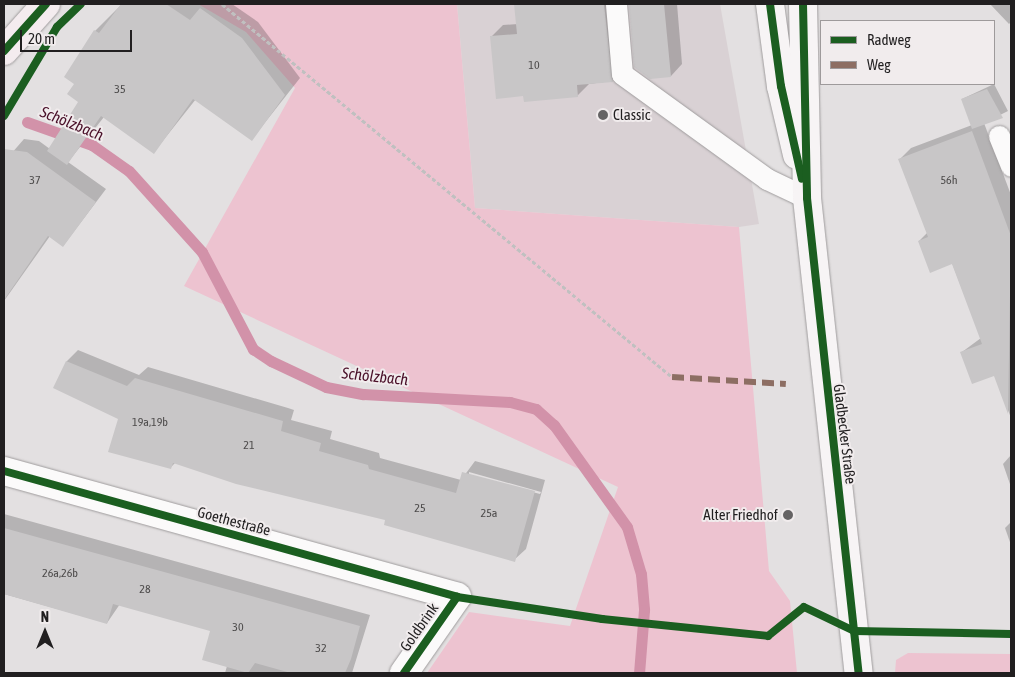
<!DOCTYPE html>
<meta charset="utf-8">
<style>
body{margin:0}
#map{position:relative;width:1015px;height:677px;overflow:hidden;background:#e3e0e1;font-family:"Asap Condensed",sans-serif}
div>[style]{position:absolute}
.built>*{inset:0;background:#d9d1d4}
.green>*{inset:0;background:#edc3d0}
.shadow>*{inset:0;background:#0003}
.stream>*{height:11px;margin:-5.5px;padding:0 5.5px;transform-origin:5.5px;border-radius:5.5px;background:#d292a9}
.building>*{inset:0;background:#c8c6c7}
.path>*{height:3px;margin-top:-1.5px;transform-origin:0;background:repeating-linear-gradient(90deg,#c0c0c0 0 4px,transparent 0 6.5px)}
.roads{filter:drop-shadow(0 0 1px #9f9c9d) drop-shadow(0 0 1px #9f9c9d)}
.service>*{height:21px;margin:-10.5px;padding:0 10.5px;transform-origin:10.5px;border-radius:10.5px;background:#fbfafa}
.minor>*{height:28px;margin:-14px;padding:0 14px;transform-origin:14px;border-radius:14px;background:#fbfafa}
.secondary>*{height:28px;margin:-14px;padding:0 14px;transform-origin:14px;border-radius:14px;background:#f7f4f5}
.primary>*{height:28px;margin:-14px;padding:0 14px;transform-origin:14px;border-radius:14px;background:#f4ecef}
.quiet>*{height:6px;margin-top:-3px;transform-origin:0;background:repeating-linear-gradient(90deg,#8d6e63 0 12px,transparent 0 18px)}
.cycleway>*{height:8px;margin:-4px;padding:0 4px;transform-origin:4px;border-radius:4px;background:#1b5e20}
.dots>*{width:14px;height:14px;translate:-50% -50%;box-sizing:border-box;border:2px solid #f1eced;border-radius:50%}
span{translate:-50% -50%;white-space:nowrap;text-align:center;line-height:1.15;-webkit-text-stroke:4px #f1eced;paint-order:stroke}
.number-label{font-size:12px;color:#4e4c4c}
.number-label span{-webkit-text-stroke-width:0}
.poi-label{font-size:15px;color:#211f20}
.left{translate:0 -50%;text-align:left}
.right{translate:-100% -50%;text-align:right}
.street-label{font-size:15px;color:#211f20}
.water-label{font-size:16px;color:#4a1029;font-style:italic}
.frame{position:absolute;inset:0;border:5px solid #211f20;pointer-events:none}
.legend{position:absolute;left:820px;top:20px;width:175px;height:65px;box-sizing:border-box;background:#f1eced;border:1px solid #9e9a9b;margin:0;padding:6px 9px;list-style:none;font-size:15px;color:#211f20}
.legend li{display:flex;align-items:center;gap:10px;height:25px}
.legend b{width:25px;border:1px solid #9e9a9b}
.north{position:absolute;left:20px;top:607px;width:50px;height:50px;-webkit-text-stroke:4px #f1eced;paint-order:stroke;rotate:0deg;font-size:14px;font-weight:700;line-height:20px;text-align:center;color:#211f20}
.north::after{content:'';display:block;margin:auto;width:18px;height:22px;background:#211f20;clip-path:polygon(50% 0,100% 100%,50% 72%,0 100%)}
.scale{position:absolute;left:20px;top:30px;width:112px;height:22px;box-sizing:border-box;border:2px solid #211f20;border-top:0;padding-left:6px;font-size:15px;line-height:18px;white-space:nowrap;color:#211f20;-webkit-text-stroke:4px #f1eced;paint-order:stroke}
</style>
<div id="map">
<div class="built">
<i style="clip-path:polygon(457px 4px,720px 4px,759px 224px,739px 227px,475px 208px)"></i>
</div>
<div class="green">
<i style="clip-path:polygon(198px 4px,457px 4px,475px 208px,739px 227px,769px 571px,790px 601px,797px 673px,427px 673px,469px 612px,570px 626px,618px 487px,184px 286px,295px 88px,246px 32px)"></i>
<i style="clip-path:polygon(908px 653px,1011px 654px,1011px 673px,895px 673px,896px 660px)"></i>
</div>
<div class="shadow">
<i style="clip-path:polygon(122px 4px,232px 4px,258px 22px,300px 78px,252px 139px,196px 99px,154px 152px,104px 117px,68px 162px,106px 189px,63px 246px,50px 236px,4px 301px,4px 162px,24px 139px,39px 141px,50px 149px,79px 102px,76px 83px,95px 31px)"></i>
<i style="clip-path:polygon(516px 4px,616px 4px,624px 69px,612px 81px,589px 84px,577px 96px,524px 95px,491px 37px,503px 25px,518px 24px)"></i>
<i style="clip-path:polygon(630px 4px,677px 4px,682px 64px,671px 76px,635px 67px)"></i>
<i style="clip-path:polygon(990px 4px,1011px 4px,1011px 22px,1009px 24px)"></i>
<i style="clip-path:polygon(994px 84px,1008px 111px,984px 123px,1011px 195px,1011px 418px,994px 374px,962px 352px,981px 338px,952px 263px,919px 241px,928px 232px,900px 159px,911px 148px,972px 125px,962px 99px)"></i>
<i style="clip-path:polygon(evenodd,78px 350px,139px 375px,148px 367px,288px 408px,294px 410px,291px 420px,332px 431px,330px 439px,379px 453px,380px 458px,461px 480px,475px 461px,545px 480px,526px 549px,514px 560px,387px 519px,176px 462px,170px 468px,119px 418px,55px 387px,67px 361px,78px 350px,469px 472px,541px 492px,540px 494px,469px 475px,469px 472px)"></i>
<i style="clip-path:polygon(1011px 455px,1011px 487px,1003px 464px)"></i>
<i style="clip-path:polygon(4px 514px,370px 615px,352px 673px,225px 673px,227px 666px,211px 630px,120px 604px,107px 623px,4px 594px)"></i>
<i style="clip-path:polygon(1011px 522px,1011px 545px,1005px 528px)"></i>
</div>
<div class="stream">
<i style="left:27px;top:122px;width:69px;rotate:19.5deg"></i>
<i style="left:92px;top:145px;width:45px;rotate:35.1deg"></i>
<i style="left:129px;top:171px;width:109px;rotate:48deg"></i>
<i style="left:202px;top:252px;width:110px;rotate:62.3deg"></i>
<i style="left:253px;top:349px;width:22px;rotate:34deg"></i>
<i style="left:271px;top:361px;width:61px;rotate:25.3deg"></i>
<i style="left:326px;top:387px;width:38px;rotate:11deg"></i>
<i style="left:363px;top:394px;width:147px;rotate:3.1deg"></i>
<i style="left:510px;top:402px;width:27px;rotate:15deg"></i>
<i style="left:536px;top:409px;width:24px;rotate:42deg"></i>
<i style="left:554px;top:425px;width:125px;rotate:54.4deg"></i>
<i style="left:627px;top:527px;width:49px;rotate:73.4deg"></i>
<i style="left:641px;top:574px;width:36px;rotate:85deg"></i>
<i style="left:644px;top:610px;width:63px;rotate:94.5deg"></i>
</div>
<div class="building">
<i style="clip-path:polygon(121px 4px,166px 4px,190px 20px,200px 8px,242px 38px,285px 95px,252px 141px,193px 99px,154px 154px,101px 116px,67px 165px,47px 151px,78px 102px,67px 94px,74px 84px,64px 77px,94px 30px,99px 33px)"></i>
<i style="clip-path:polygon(514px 4px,604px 4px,613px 82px,577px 85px,578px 97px,524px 102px,523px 96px,496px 99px,490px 36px,517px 34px)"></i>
<i style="clip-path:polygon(629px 4px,664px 4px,671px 77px,650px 79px,634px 67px)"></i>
<i style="clip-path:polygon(987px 89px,1003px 118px,972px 129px,961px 99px)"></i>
<i style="clip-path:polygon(972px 131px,1011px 236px,1008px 414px,994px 376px,972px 384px,960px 352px,982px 344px,952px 264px,930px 273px,918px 241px,928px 237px,898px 159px)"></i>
<i style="clip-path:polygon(4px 149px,27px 152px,96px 202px,63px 247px,48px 236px,4px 300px)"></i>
<i style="clip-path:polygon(66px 361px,127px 386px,135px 378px,276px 419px,283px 421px,281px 431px,321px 443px,319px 451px,368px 465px,369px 469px,456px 493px,462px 472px,535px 491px,515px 562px,384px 525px,385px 520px,236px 484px,173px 463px,171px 469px,108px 452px,118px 419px,53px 388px)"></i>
<i style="clip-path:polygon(4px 528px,360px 626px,351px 659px,345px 673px,291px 673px,255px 663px,248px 673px,202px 660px,210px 631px,113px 604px,107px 624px,4px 594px)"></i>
</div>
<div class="path">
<i style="left:222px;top:4px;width:584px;rotate:39.65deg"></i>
</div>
<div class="roads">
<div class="service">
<i style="left:616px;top:4px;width:70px;rotate:85.1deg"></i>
<i style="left:622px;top:74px;width:179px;rotate:35.9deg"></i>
<i style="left:767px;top:179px;width:44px;rotate:25.4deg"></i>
<i style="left:999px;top:136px;width:32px;rotate:68deg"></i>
</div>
<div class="minor">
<i style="left:4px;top:471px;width:470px;rotate:15.5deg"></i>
<i style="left:457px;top:597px;width:93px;rotate:124.9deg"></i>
</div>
<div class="secondary">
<i style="left:770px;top:4px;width:83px;rotate:82.4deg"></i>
<i style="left:781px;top:86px;width:71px;rotate:76.9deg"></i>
<i style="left:803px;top:4px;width:194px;rotate:88.8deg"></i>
<i style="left:807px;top:198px;width:478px;rotate:83.8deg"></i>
</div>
<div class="primary">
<i style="left:4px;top:51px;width:63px;rotate:-48.2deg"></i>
</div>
</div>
<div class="quiet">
<i style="left:672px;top:377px;width:114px;rotate:3.5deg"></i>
</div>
<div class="cycleway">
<i style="left:770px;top:4px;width:83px;rotate:82.4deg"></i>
<i style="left:781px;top:86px;width:95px;rotate:77.3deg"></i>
<i style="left:803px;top:4px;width:194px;rotate:88.8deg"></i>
<i style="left:807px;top:198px;width:478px;rotate:83.8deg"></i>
<i style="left:4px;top:51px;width:63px;rotate:-48.2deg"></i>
<i style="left:4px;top:116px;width:104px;rotate:-59.2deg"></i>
<i style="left:57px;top:27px;width:33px;rotate:-44deg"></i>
<i style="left:4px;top:471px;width:470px;rotate:15.5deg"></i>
<i style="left:457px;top:597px;width:147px;rotate:8.6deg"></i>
<i style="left:602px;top:619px;width:167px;rotate:5.8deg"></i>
<i style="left:768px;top:636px;width:46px;rotate:-38.9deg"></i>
<i style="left:804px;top:607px;width:55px;rotate:25.6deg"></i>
<i style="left:854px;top:631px;width:157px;rotate:1.1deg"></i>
<i style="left:404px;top:673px;width:93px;rotate:-55.1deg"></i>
</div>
<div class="dots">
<i style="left:603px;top:115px;background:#656364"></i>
<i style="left:788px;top:515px;background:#656364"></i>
</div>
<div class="number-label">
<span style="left:534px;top:66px">10</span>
<span style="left:120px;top:90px">35</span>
<span style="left:35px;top:181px">37</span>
<span style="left:949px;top:181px">56h</span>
<span style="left:150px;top:423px">19a,19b</span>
<span style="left:249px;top:446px">21</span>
<span style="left:420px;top:509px">25</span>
<span style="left:489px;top:514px">25a</span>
<span style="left:60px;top:574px">26a,26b</span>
<span style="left:145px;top:590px">28</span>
<span style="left:238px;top:628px">30</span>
<span style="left:321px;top:649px">32</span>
</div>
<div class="poi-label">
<span class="left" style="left:613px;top:115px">Classic</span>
<span class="right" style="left:778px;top:515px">Alter Friedhof</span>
</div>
<div class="street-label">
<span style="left:845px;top:434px;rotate:83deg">Gladbecker Straße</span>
<span style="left:234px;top:521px;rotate:15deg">Goethestraße</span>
<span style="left:419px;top:627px;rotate:-55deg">Goldbrink</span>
</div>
<div class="water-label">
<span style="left:72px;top:123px;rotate:22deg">Schölzbach</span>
<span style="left:375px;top:376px;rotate:6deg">Schölzbach</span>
</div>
<div class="frame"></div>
<ul class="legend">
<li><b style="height:6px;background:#1b5e20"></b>Radweg</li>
<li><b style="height:6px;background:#8d6e63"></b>Weg</li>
</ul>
<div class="north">N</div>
<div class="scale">20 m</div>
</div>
